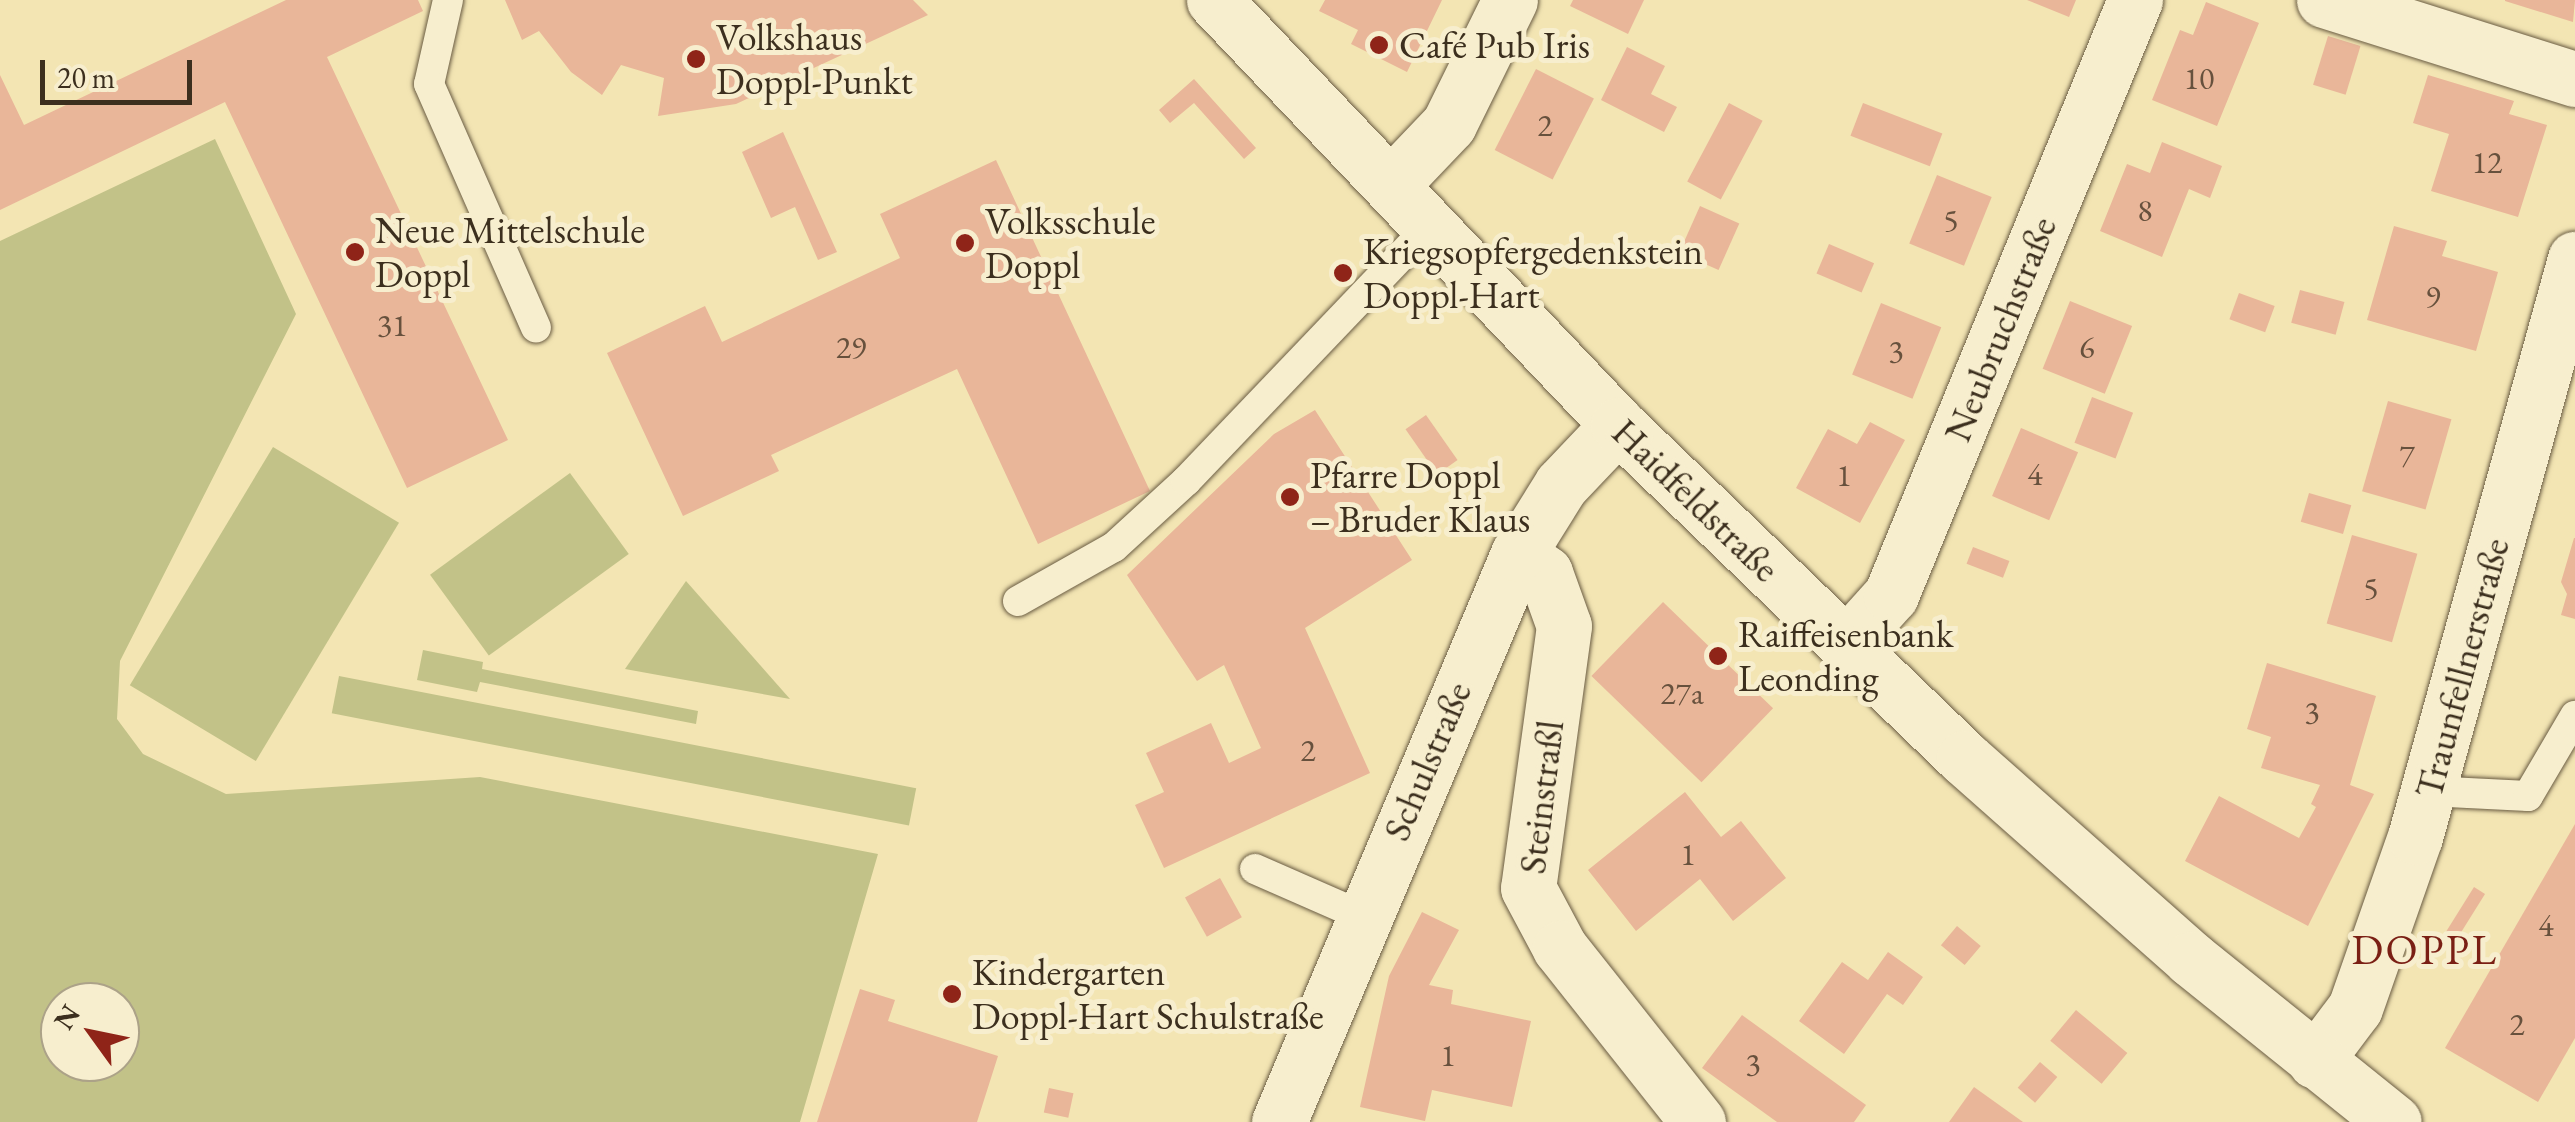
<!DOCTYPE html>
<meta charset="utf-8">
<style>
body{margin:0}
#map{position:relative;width:2575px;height:1122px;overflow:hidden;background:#f3e5b3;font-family:"EB Garamond",serif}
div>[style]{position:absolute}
.green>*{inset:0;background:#c2c288;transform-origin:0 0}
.building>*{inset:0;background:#e9b699;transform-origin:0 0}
.roads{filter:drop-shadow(0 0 2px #6a5c43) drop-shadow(0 0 2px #6a5c43)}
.lane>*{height:30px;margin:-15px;padding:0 15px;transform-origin:15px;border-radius:15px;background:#f7eece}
.street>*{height:55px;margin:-27.5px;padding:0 27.5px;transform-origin:27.5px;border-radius:27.5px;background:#f7eece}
.secondary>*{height:55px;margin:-27.5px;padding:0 27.5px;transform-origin:27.5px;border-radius:27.5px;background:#f7eece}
.dots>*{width:28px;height:28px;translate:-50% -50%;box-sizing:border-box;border:5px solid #f7eece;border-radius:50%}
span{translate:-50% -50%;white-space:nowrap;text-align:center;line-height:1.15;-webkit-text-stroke:10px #f7eece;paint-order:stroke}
.number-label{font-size:32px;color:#67513d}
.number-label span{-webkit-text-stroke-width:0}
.poi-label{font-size:38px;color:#3c2f1e}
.left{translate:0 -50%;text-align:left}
.street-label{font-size:38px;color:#3c2f1e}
.quarter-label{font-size:42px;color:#7a1f14;letter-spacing:2.5px}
.north{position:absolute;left:40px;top:982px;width:100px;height:100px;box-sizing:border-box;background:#f7eece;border:2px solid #aca288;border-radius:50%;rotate:303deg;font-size:28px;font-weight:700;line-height:40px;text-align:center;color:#3c2f1e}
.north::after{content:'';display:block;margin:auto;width:35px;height:45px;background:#8f2418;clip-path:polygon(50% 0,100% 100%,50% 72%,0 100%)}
.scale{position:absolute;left:40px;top:60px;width:152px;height:45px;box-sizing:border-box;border:5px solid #3c2f1e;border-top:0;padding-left:12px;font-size:30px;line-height:35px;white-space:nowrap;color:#3c2f1e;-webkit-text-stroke:8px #f7eece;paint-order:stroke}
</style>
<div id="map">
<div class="green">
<i style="clip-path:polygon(evenodd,215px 139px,296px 314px,120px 661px,117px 719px,143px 754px,226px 794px,480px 777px,878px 854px,800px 1122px,0 1122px,0 241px,215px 139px,60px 1002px,120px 1002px,120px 1062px,60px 1062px,60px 1002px)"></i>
<i style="left:273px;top:447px;width:147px;height:278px;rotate:31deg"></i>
<i style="left:570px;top:473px;width:100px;height:173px;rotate:54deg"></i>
<i style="clip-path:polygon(686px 581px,790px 699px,625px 669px)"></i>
<i style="clip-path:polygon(423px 650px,483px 662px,482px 669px,698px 711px,696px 724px,480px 682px,477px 692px,417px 680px)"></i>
<i style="left:339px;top:676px;width:588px;height:38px;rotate:11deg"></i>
</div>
<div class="building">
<i style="clip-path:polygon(286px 0,418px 0,423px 11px,327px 57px,508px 440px,407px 488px,225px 102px,0 210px,0 75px,24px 125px)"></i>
<i style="clip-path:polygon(505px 0,913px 0,928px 15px,736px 104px,658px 116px,664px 78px,621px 65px,602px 95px,571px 72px,539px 31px,522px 40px)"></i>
<i style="clip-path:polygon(1325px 0,1442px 0,1407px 72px,1351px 44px,1358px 30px,1319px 11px)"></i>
<i style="clip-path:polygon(1573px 0,1644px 0,1628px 34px,1570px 6px)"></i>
<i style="clip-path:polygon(2027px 0,2076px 0,2069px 17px)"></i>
<i style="clip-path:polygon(2575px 0,2573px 22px,2505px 1px,2505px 0)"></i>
<i style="clip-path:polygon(2206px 2px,2259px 23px,2217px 126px,2152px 100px,2180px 30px,2193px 35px)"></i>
<i style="left:2328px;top:36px;width:34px;height:51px;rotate:17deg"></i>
<i style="clip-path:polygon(1627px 47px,1665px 66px,1651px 94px,1677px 107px,1664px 132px,1601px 100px)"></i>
<i style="left:1536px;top:69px;width:65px;height:91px;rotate:27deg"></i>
<i style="clip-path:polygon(2428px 75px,2514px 101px,2509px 114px,2547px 125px,2518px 217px,2431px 191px,2449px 134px,2413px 123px)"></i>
<i style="clip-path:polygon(1194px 79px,1256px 148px,1244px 159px,1194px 103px,1170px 123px,1159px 110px)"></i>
<i style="left:1729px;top:103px;width:38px;height:89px;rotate:28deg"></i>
<i style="left:1863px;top:103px;width:85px;height:35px;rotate:21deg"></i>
<i style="clip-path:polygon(783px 132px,837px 252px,818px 260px,795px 207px,771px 218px,742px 152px)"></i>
<i style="clip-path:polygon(2162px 142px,2222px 166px,2210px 198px,2189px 189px,2162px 257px,2100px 231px,2127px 164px,2150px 173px)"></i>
<i style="clip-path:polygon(996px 160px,1150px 491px,1038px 544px,957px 369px,771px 455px,779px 471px,683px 516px,607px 353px,705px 306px,722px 342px,900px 258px,880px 214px)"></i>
<i style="left:1937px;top:175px;width:59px;height:74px;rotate:22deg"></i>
<i style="left:1700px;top:206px;width:43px;height:51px;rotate:24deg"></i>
<i style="clip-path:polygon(2394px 226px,2447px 241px,2442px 256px,2498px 272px,2476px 351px,2367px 320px)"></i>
<i style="left:1829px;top:244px;width:49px;height:32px;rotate:23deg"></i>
<i style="left:2300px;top:290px;width:46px;height:34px;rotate:15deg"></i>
<i style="left:2239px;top:293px;width:38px;height:28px;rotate:20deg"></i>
<i style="left:2070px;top:301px;width:67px;height:73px;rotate:22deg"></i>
<i style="left:1881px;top:303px;width:65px;height:77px;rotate:22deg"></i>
<i style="left:2092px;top:397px;width:44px;height:49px;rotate:21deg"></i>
<i style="left:2388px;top:401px;width:66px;height:94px;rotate:16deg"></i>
<i style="clip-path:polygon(1315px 410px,1412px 560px,1305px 628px,1370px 773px,1164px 868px,1135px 805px,1164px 792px,1146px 753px,1211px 723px,1229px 763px,1261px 748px,1224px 665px,1197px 681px,1127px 575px,1274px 434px)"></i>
<i style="left:1426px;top:415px;width:55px;height:25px;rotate:55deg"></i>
<i style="clip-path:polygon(1870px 422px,1905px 440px,1860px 523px,1796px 488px,1828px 429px,1857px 444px)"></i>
<i style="left:2021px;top:428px;width:62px;height:74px;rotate:23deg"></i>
<i style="left:2309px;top:493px;width:44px;height:30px;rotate:16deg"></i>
<i style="left:2352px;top:535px;width:68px;height:92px;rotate:16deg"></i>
<i style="clip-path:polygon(2574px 538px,2575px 538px,2575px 619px,2561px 615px,2567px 594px,2561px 582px)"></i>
<i style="left:1973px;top:547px;width:39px;height:18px;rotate:21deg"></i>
<i style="left:1663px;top:602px;width:153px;height:103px;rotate:44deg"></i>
<i style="clip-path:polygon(2267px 663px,2376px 696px,2350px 785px,2374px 794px,2308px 926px,2185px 861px,2219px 796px,2299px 838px,2316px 807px,2311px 804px,2320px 785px,2261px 768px,2271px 737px,2247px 729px)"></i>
<i style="clip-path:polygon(1685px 792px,1721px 837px,1741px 821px,1786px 878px,1733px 921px,1700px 879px,1636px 931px,1588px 870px)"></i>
<i style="clip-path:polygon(2575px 824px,2575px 1038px,2538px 1102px,2445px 1048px)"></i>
<i style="left:1220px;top:878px;width:45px;height:40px;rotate:61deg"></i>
<i style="left:2474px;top:887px;width:13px;height:54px;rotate:32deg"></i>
<i style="clip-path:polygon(1422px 912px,1459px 930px,1429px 985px,1453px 990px,1451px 1004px,1531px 1021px,1512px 1107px,1432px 1090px,1425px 1121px,1360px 1107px,1389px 976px)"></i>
<i style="left:1957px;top:926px;width:31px;height:25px;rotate:40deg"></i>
<i style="clip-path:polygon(1888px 952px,1923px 977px,1903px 1005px,1887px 994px,1844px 1054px,1799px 1021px,1842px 962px,1868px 980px)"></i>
<i style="clip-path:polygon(860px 989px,895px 1000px,888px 1021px,998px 1056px,977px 1122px,817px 1122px)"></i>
<i style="left:2076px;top:1010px;width:67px;height:40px;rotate:40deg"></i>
<i style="clip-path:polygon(1742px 1015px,1866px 1105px,1854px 1122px,1777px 1122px,1702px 1068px)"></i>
<i style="left:2040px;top:1062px;width:23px;height:34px;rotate:41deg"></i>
<i style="clip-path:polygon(1974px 1087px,2023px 1122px,1949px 1122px)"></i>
<i style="left:1049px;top:1088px;width:25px;height:25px;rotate:12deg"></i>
</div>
<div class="roads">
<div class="lane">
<i style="left:448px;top:0;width:86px;rotate:102.7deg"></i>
<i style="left:429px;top:84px;width:266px;rotate:66.3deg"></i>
<i style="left:1018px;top:601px;width:110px;rotate:-29.4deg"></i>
<i style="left:1114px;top:547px;width:98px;rotate:-42.5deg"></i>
<i style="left:1186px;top:481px;width:353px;rotate:-46.3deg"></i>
<i style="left:2428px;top:791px;width:100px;rotate:2.9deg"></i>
<i style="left:2528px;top:796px;width:93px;rotate:-59.6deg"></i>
<i style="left:1255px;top:869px;width:117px;rotate:23.7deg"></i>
</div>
<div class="street">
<i style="left:2324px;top:0;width:263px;rotate:17.5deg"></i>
<i style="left:1391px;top:185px;width:84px;rotate:-46.4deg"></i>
<i style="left:1449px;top:124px;width:138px;rotate:-63.8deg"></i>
<i style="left:1518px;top:554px;width:33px;rotate:35deg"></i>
<i style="left:1545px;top:573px;width:56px;rotate:70.3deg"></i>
<i style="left:1564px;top:626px;width:264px;rotate:97.8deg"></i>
<i style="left:1528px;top:888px;width:68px;rotate:61.9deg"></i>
<i style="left:1560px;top:948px;width:222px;rotate:51.6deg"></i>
<i style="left:1846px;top:645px;width:67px;rotate:-48deg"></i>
<i style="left:1891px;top:595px;width:643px;rotate:-67.7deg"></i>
<i style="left:2315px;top:1061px;width:66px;rotate:-53deg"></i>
<i style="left:2355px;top:1008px;width:181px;rotate:-70.7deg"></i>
<i style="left:2415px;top:837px;width:600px;rotate:-74.53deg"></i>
<i style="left:1279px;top:1122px;width:616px;rotate:-67.18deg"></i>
<i style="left:1518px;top:554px;width:81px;rotate:-58.1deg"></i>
<i style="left:1561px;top:485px;width:83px;rotate:-46.5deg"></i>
</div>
<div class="secondary">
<i style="left:1214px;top:0;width:586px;rotate:46.45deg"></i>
<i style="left:1618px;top:425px;width:480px;rotate:43.9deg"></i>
<i style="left:1964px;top:758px;width:303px;rotate:41.5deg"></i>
<i style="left:2191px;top:959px;width:260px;rotate:38.8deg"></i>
</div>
</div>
<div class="dots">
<i style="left:1379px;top:45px;background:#8f2418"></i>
<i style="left:696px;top:59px;background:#8f2418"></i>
<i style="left:965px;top:243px;background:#8f2418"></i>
<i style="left:355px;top:252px;background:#8f2418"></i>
<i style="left:1343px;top:273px;background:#8f2418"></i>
<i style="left:1290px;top:497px;background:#8f2418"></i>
<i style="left:1718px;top:656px;background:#8f2418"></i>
<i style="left:952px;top:994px;background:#8f2418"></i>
</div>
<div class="number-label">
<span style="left:2199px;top:78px">10</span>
<span style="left:1545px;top:125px">2</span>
<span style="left:2487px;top:162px">12</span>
<span style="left:2145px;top:210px">8</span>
<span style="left:1951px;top:220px">5</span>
<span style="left:2433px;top:296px">9</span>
<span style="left:392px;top:325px">31</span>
<span style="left:851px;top:347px">29</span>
<span style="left:2087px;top:347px">6</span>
<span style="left:1896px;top:351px">3</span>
<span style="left:2407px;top:455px">7</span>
<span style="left:2035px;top:474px">4</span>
<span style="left:1844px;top:475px">1</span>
<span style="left:2371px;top:588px">5</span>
<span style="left:1682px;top:693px">27a</span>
<span style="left:2312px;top:712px">3</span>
<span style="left:1308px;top:750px">2</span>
<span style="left:1688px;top:854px">1</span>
<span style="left:2546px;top:925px">4</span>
<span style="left:2517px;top:1024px">2</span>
<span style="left:1448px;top:1055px">1</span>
<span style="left:1753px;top:1064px">3</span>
</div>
<div class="poi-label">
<span class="left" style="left:716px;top:59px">Volkshaus<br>Doppl-Punkt</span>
<span class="left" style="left:1399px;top:45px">Café Pub Iris</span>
<span class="left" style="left:985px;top:243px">Volksschule<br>Doppl</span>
<span class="left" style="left:375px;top:252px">Neue Mittelschule<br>Doppl</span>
<span class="left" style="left:1363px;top:273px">Kriegsopfergedenkstein<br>Doppl-Hart</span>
<span class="left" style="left:1310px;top:497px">Pfarre Doppl<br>– Bruder Klaus</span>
<span class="left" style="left:1738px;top:656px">Raiffeisenbank<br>Leonding</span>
<span class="left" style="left:972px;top:994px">Kindergarten<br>Doppl-Hart Schulstraße</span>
</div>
<div class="street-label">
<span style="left:2000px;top:329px;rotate:-68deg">Neubruchstraße</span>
<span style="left:1696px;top:500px;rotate:44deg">Haidfeldstraße</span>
<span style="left:2462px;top:668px;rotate:-75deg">Traunfellnerstraße</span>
<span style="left:1427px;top:761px;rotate:-67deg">Schulstraße</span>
<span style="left:1541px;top:797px;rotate:-83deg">Steinstraßl</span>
</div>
<div class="quarter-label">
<span style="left:2425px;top:950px">DOPPL</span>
</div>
<div class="north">N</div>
<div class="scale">20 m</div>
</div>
